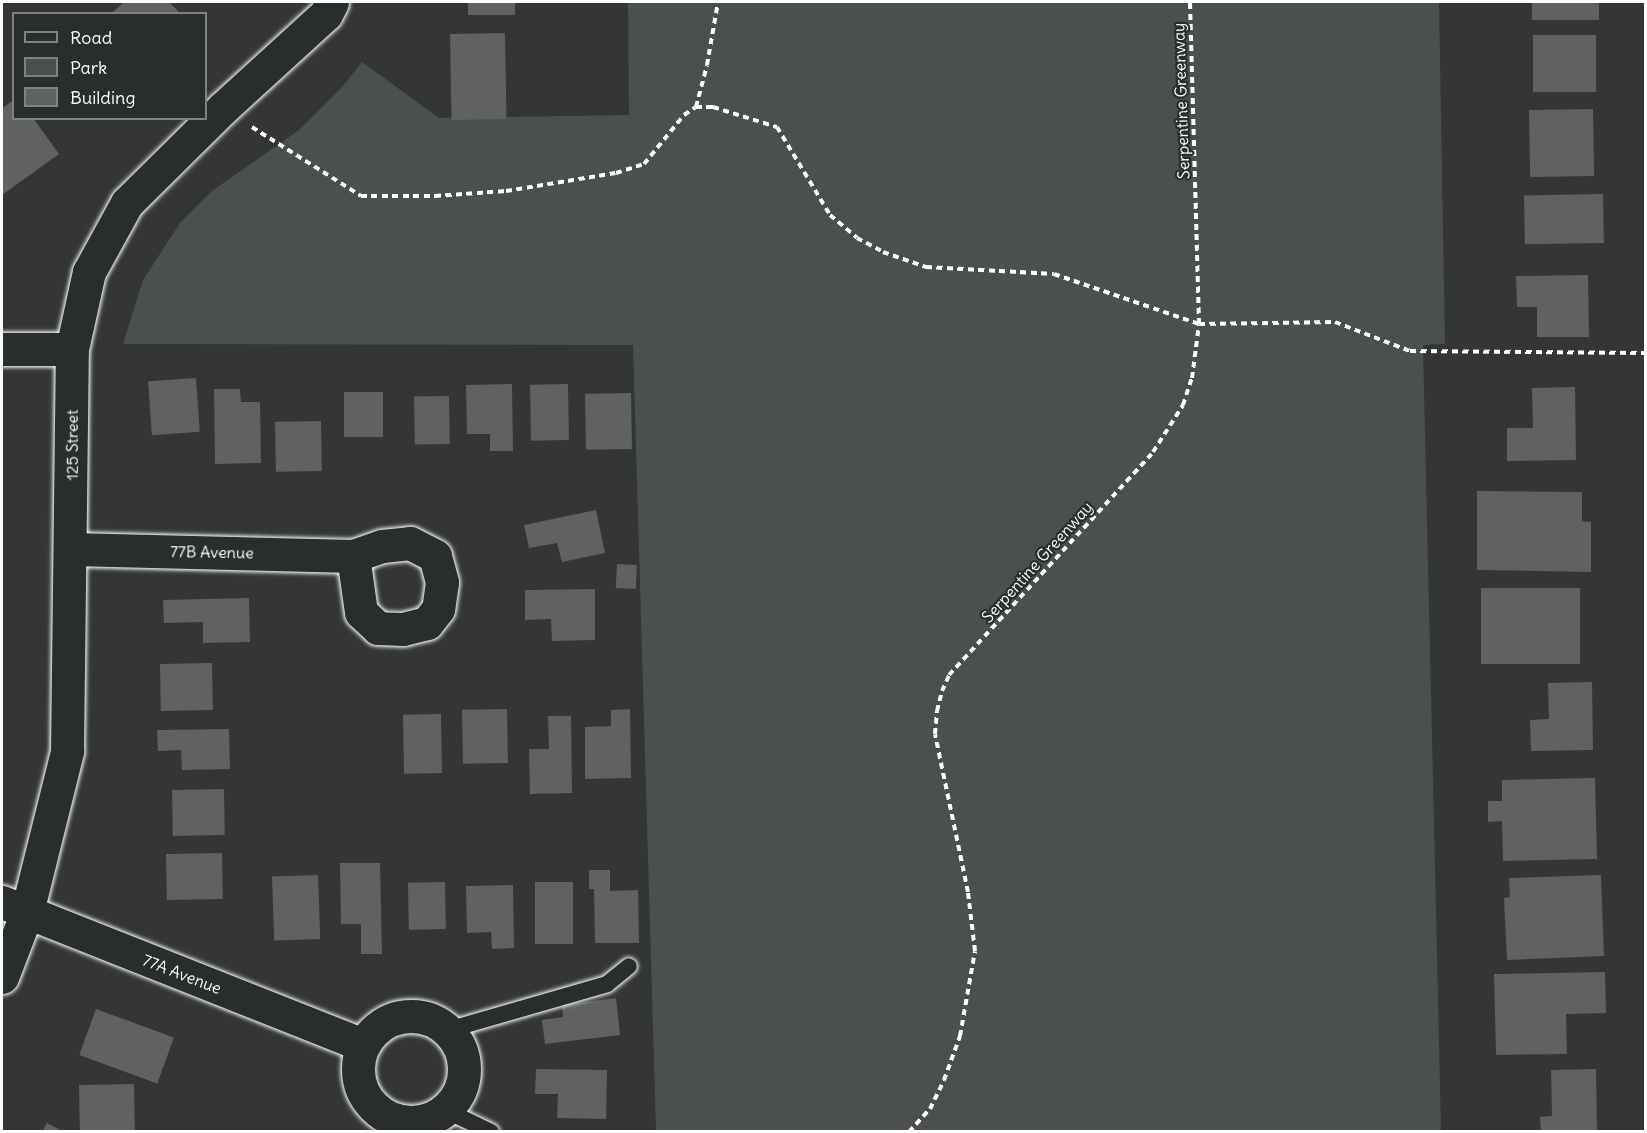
<!DOCTYPE html>
<style>
body{margin:0}
#map{position:relative;width:1647px;height:1133px;overflow:hidden;background:#333536;font-family:Delius,sans-serif}
div>[style]{position:absolute}
.green>*{inset:0;background:#4c4f50}
.building>*{inset:0;background:#5f6162;transform-origin:0 0}
.path>*{height:4px;margin-top:-2px;transform-origin:0;background:repeating-linear-gradient(90deg,#fff 0 6px,transparent 0 10.5px)}
.roads{filter:drop-shadow(0 0 2px #fff) drop-shadow(0 0 2px #fff)}
.service>*{height:16px;margin:-8px;padding:0 8px;transform-origin:8px;border-radius:8px;background:#2a2d2e}
.minor>*{height:33px;margin:-16.5px;padding:0 16.5px;transform-origin:16.5px;border-radius:16.5px;background:#2a2d2e}
.minor>.ring{margin:-16.5px;padding:0;box-sizing:content-box;background:none;border:33px solid #2a2d2e;border-radius:50%}
span{translate:-50% -50%;white-space:nowrap;text-align:center;line-height:1.15;-webkit-text-stroke:4.5px #2a2d2e;paint-order:stroke}
.street-label{font-size:16px;color:#fff}
.frame{position:absolute;inset:0;border:3px solid #fff;pointer-events:none}
.legend{position:absolute;left:12px;top:12px;width:195px;height:108px;box-sizing:border-box;background:#2a2d2e;border:2px solid #7f8182;margin:0;padding:8px 10px;list-style:none;font-size:18px;color:#fff}
.legend li{display:flex;align-items:center;gap:12px;height:30px}
.legend b{width:30px;border:2px solid #7f8182}
</style>
<div id="map">
<div class="green">
<i style="clip-path:polygon(628px 2px,1439px 2px,1445px 344px,1423px 345px,1441px 1131px,656px 1131px,633px 345px,123px 344px,143px 280px,180px 223px,212px 191px,299px 130px,343px 86px,362px 62px,439px 118px,629px 115px)"></i>
</div>
<div class="building">
<i style="clip-path:polygon(124px 2px,169px 2px,181px 14px,111px 14px)"></i>
<i style="left:468px;top:2px;width:47px;height:13px"></i>
<i style="left:1532px;top:2px;width:67px;height:18px"></i>
<i style="left:505px;top:33px;width:86px;height:55px;rotate:89deg"></i>
<i style="left:1596px;top:35px;width:57px;height:63px;rotate:90deg"></i>
<i style="clip-path:polygon(14px 100px,14px 118px,33px 118px,59px 154px,2px 195px,2px 108px)"></i>
<i style="left:1593px;top:109px;width:67px;height:64px;rotate:89deg"></i>
<i style="left:1603px;top:194px;width:49px;height:79px;rotate:89deg"></i>
<i style="clip-path:polygon(1588px 275px,1589px 337px,1537px 337px,1537px 307px,1517px 307px,1516px 276px)"></i>
<i style="left:196px;top:378px;width:54px;height:48px;rotate:86deg"></i>
<i style="clip-path:polygon(512px 384px,513px 451px,490px 451px,490px 434px,467px 434px,466px 385px)"></i>
<i style="left:568px;top:384px;width:56px;height:38px;rotate:89deg"></i>
<i style="clip-path:polygon(1575px 387px,1576px 460px,1507px 461px,1507px 428px,1533px 428px,1532px 388px)"></i>
<i style="clip-path:polygon(214px 389px,240px 389px,241px 402px,260px 402px,261px 463px,215px 464px)"></i>
<i style="left:344px;top:392px;width:39px;height:45px"></i>
<i style="left:631px;top:393px;width:56px;height:46px;rotate:89deg"></i>
<i style="left:449px;top:396px;width:48px;height:35px;rotate:89deg"></i>
<i style="left:321px;top:421px;width:50px;height:46px;rotate:89deg"></i>
<i style="clip-path:polygon(1477px 491px,1582px 492px,1582px 521px,1591px 522px,1591px 572px,1477px 570px)"></i>
<i style="clip-path:polygon(596px 510px,605px 553px,562px 562px,557px 543px,529px 548px,524px 525px)"></i>
<i style="left:617px;top:564px;width:20px;height:24px;rotate:3deg"></i>
<i style="left:1481px;top:588px;width:99px;height:76px"></i>
<i style="clip-path:polygon(595px 589px,595px 640px,552px 641px,551px 619px,525px 620px,525px 590px)"></i>
<i style="clip-path:polygon(249px 598px,250px 642px,203px 643px,203px 622px,164px 623px,163px 600px)"></i>
<i style="left:212px;top:663px;width:47px;height:52px;rotate:89deg"></i>
<i style="clip-path:polygon(1592px 682px,1593px 750px,1531px 751px,1530px 720px,1549px 719px,1548px 683px)"></i>
<i style="left:507px;top:709px;width:54px;height:45px;rotate:89deg"></i>
<i style="clip-path:polygon(630px 709px,631px 778px,585px 779px,585px 727px,611px 726px,611px 710px)"></i>
<i style="left:441px;top:714px;width:59px;height:38px;rotate:89deg"></i>
<i style="clip-path:polygon(548px 716px,571px 716px,572px 793px,530px 794px,529px 749px,549px 749px)"></i>
<i style="clip-path:polygon(229px 729px,230px 769px,182px 770px,181px 750px,158px 751px,157px 730px)"></i>
<i style="clip-path:polygon(1595px 778px,1597px 859px,1503px 861px,1502px 821px,1488px 822px,1488px 801px,1502px 801px,1502px 780px)"></i>
<i style="left:224px;top:789px;width:46px;height:52px;rotate:89deg"></i>
<i style="left:222px;top:853px;width:46px;height:56px;rotate:89deg"></i>
<i style="clip-path:polygon(340px 863px,380px 863px,382px 954px,361px 954px,361px 924px,341px 924px)"></i>
<i style="clip-path:polygon(589px 870px,610px 870px,610px 891px,638px 890px,639px 943px,595px 943px,594px 889px,589px 889px)"></i>
<i style="left:318px;top:875px;width:64px;height:46px;rotate:88deg"></i>
<i style="clip-path:polygon(1601px 875px,1604px 956px,1507px 960px,1504px 898px,1510px 897px,1509px 878px)"></i>
<i style="left:445px;top:882px;width:47px;height:37px;rotate:89deg"></i>
<i style="left:535px;top:882px;width:38px;height:62px"></i>
<i style="clip-path:polygon(513px 885px,514px 948px,492px 949px,491px 932px,467px 933px,466px 886px)"></i>
<i style="clip-path:polygon(1605px 972px,1606px 1013px,1566px 1014px,1567px 1054px,1496px 1055px,1494px 974px)"></i>
<i style="clip-path:polygon(616px 998px,620px 1035px,545px 1044px,542px 1020px,563px 1017px,562px 1005px)"></i>
<i style="left:96px;top:1009px;width:83px;height:49px;rotate:20deg"></i>
<i style="clip-path:polygon(536px 1069px,607px 1070px,606px 1119px,557px 1118px,558px 1094px,535px 1094px)"></i>
<i style="clip-path:polygon(1596px 1069px,1597px 1132px,1541px 1132px,1540px 1117px,1552px 1116px,1551px 1070px)"></i>
<i style="left:134px;top:1084px;width:48px;height:55px;rotate:89deg"></i>
<i style="clip-path:polygon(47px 1123px,64px 1132px,42px 1132px)"></i>
</div>
<div class="path">
<i style="left:696px;top:107px;width:43px;rotate:-75.3deg"></i>
<i style="left:707px;top:65px;width:64px;rotate:-80.1deg"></i>
<i style="left:252px;top:127px;width:129px;rotate:32.3deg"></i>
<i style="left:361px;top:196px;width:74px"></i>
<i style="left:435px;top:196px;width:71px;rotate:-4deg"></i>
<i style="left:506px;top:191px;width:111px;rotate:-9.3deg"></i>
<i style="left:616px;top:173px;width:29px;rotate:-18deg"></i>
<i style="left:644px;top:164px;width:63px;rotate:-50.8deg"></i>
<i style="left:684px;top:115px;width:14px;rotate:-34deg"></i>
<i style="left:696px;top:107px;width:17px"></i>
<i style="left:713px;top:107px;width:67px;rotate:17.4deg"></i>
<i style="left:777px;top:127px;width:103px;rotate:58.9deg"></i>
<i style="left:830px;top:215px;width:35px;rotate:40deg"></i>
<i style="left:857px;top:238px;width:30px;rotate:28deg"></i>
<i style="left:883px;top:252px;width:46px;rotate:19.2deg"></i>
<i style="left:926px;top:267px;width:128px;rotate:3.1deg"></i>
<i style="left:1054px;top:274px;width:153px;rotate:19deg"></i>
<i style="left:1199px;top:324px;width:136px;rotate:-0.8deg"></i>
<i style="left:1335px;top:322px;width:80px;rotate:21.1deg"></i>
<i style="left:1410px;top:351px;width:236px;rotate:0.5deg"></i>
<i style="left:909px;top:1132px;width:31px;rotate:-48deg"></i>
<i style="left:930px;top:1109px;width:32px;rotate:-64deg"></i>
<i style="left:944px;top:1080px;width:47px;rotate:-70deg"></i>
<i style="left:960px;top:1036px;width:86px;rotate:-80deg"></i>
<i style="left:975px;top:951px;width:59px;rotate:-96.8deg"></i>
<i style="left:968px;top:892px;width:161px;rotate:-101.8deg"></i>
<i style="left:935px;top:734px;width:23px;rotate:-85deg"></i>
<i style="left:937px;top:711px;width:21px;rotate:-76deg"></i>
<i style="left:942px;top:691px;width:17px;rotate:-66deg"></i>
<i style="left:949px;top:675px;width:302px;rotate:-47.5deg"></i>
<i style="left:1153px;top:452px;width:56px;rotate:-57.4deg"></i>
<i style="left:1183px;top:405px;width:28px;rotate:-72deg"></i>
<i style="left:1192px;top:378px;width:54px;rotate:-82.6deg"></i>
<i style="left:1199px;top:324px;width:322px;rotate:-91.6deg"></i>
</div>
<div class="roads">
<div class="service">
<i style="left:448px;top:1030px;width:166px;rotate:-16.1deg"></i>
<i style="left:607px;top:984px;width:28px;rotate:-39deg"></i>
<i style="left:445px;top:1110px;width:51px;rotate:25.6deg"></i>
</div>
<div class="minor">
<i style="left:2px;top:349px;width:70px"></i>
<i style="left:71px;top:549px;width:282px;rotate:1.4deg"></i>
<i style="left:353px;top:556px;width:31px;rotate:-19deg"></i>
<i style="left:382px;top:546px;width:28px;rotate:-6deg"></i>
<i style="left:410px;top:543px;width:28px;rotate:27deg"></i>
<i style="left:435px;top:556px;width:27px;rotate:75deg"></i>
<i style="left:442px;top:582px;width:27px;rotate:98deg"></i>
<i style="left:438px;top:609px;width:18px;rotate:128deg"></i>
<i style="left:427px;top:623px;width:25px;rotate:166deg"></i>
<i style="left:403px;top:629px;width:25px;rotate:-178deg"></i>
<i style="left:378px;top:628px;width:23px;rotate:-137deg"></i>
<i style="left:361px;top:612px;width:57px;rotate:-98.1deg"></i>
<i style="left:2px;top:902px;width:388px;rotate:21.6deg"></i>
<i style="left:2px;top:977px;width:70px;rotate:-69deg"></i>
<i style="left:27px;top:912px;width:166px;rotate:-76deg"></i>
<i style="left:67px;top:751px;width:402px;rotate:-89.3deg"></i>
<i style="left:72px;top:349px;width:79px;rotate:-77.6deg"></i>
<i style="left:89px;top:272px;width:79px;rotate:-61.2deg"></i>
<i style="left:127px;top:203px;width:135px;rotate:-44.7deg"></i>
<i style="left:223px;top:108px;width:139px;rotate:-42.4deg"></i>
<i style="left:326px;top:14px;width:13px;rotate:-63deg"></i>
<i class="ring" style="left:358px;top:1016px;width:73px;height:73px"></i>
</div>
</div>
<div class="street-label">
<span style="left:1181px;top:101px;rotate:-92deg">Serpentine Greenway</span>
<span style="left:72px;top:445px;rotate:-90deg">125 Street</span>
<span style="left:212px;top:552px;rotate:1deg">77B Avenue</span>
<span style="left:1037px;top:562px;rotate:-48deg">Serpentine Greenway</span>
<span style="left:182px;top:974px;rotate:21deg">77A Avenue</span>
</div>
<div class="frame"></div>
<ul class="legend">
<li><b style="height:8px;background:#2a2d2e"></b>Road</li>
<li><b style="height:16px;background:#4c4f50"></b>Park</li>
<li><b style="height:16px;background:#5f6162"></b>Building</li>
</ul>
</div>
